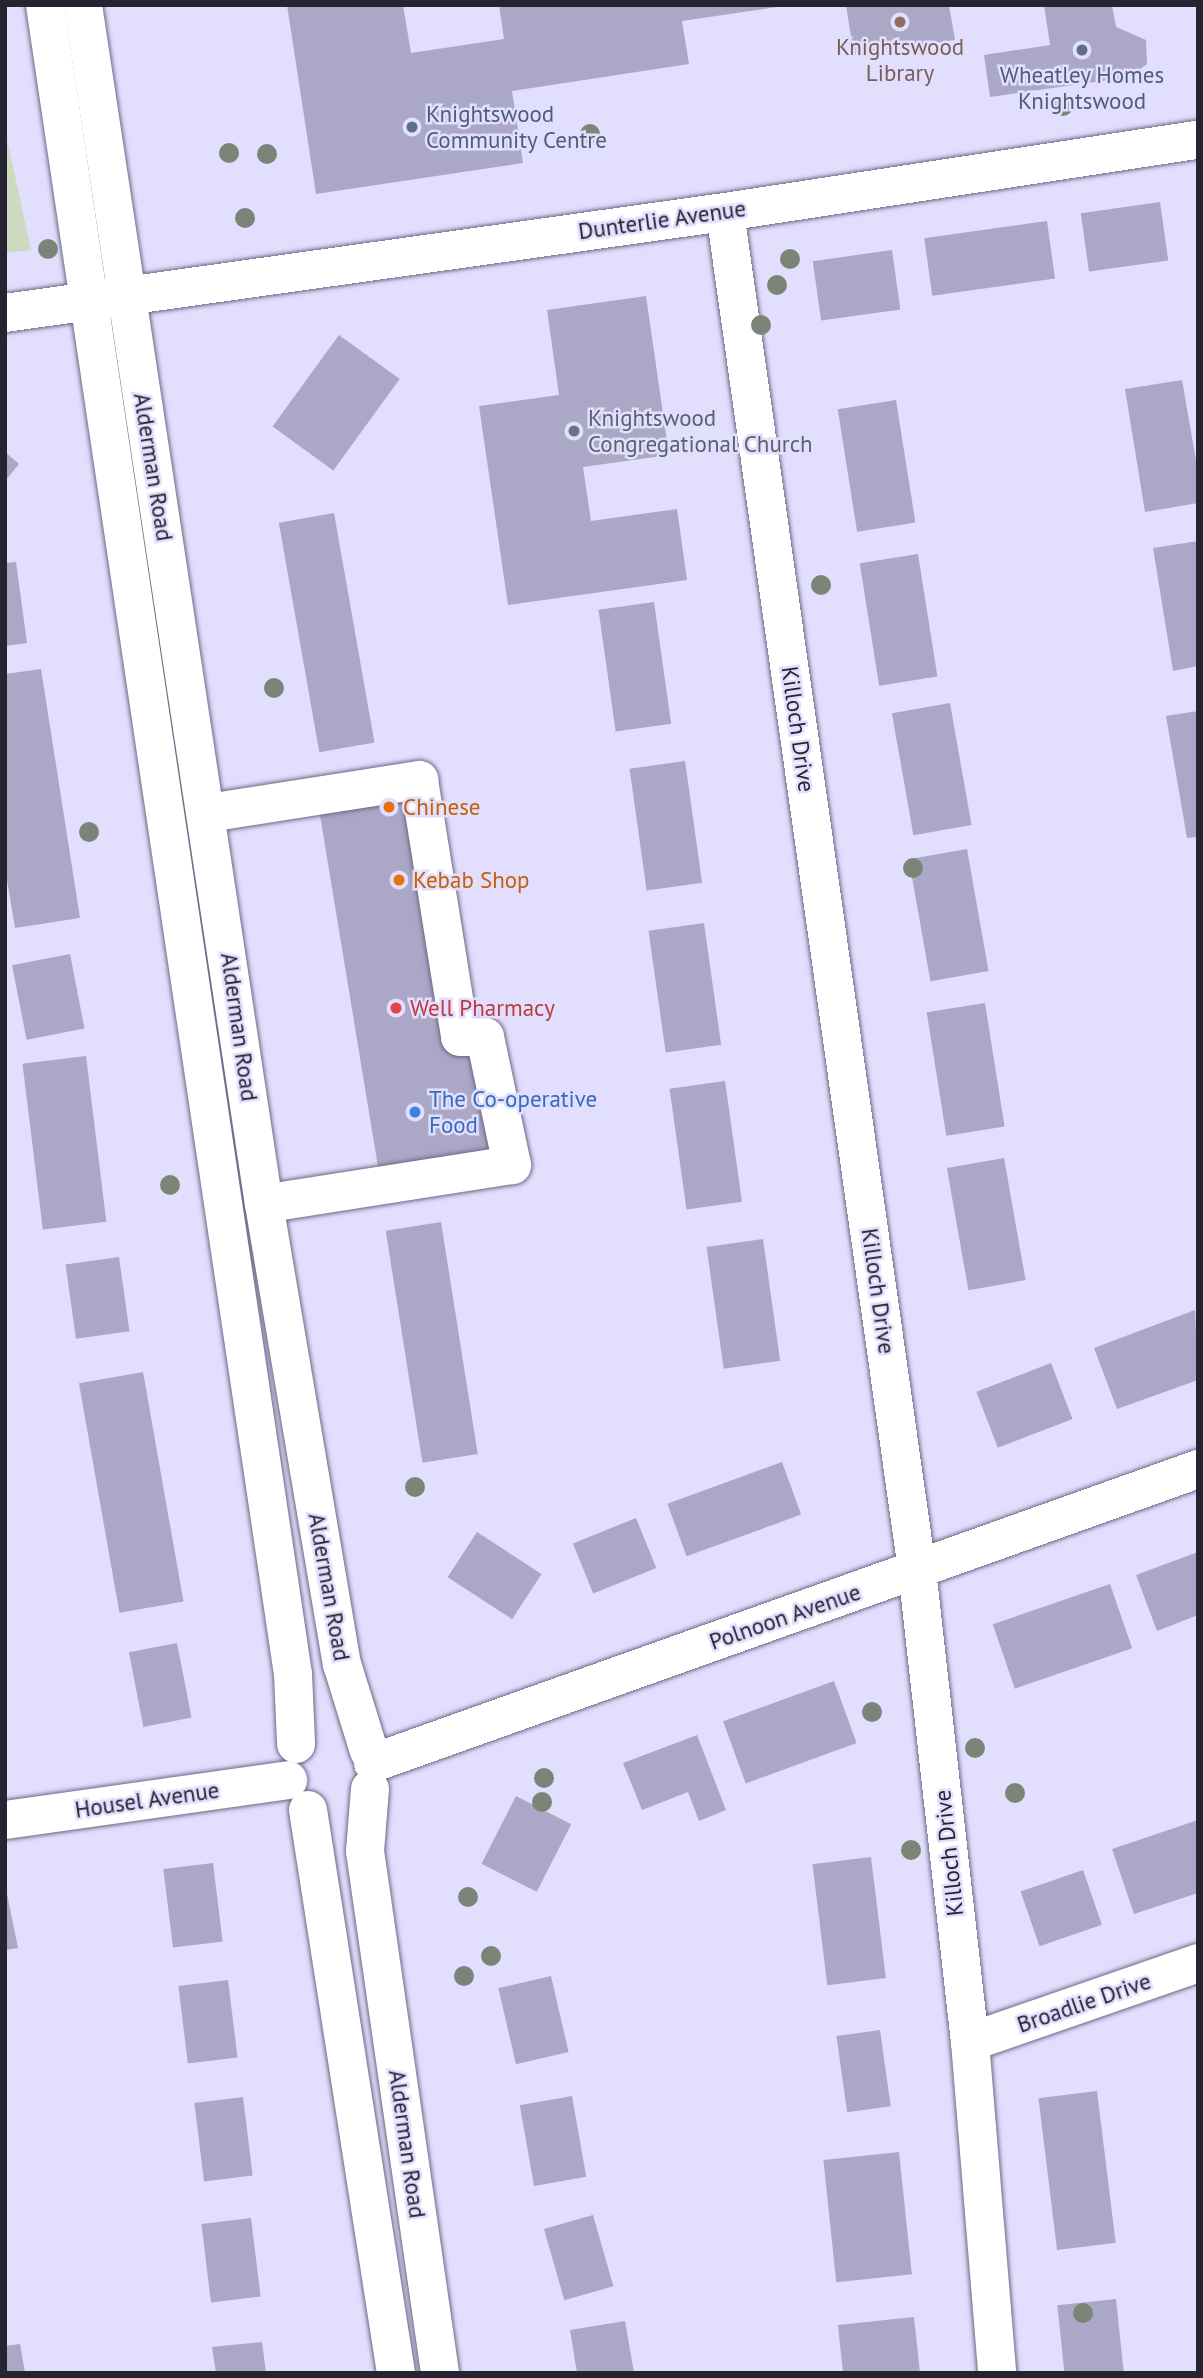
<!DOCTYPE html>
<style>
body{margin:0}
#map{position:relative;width:1203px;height:2378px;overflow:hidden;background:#e2defe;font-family:"PT Sans",sans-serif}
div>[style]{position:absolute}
.green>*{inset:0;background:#cddabf}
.building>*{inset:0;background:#aba7c6;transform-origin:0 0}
.roads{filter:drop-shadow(0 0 2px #6d6885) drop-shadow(0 0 2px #6d6885)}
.minor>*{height:38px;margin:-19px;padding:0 19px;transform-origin:19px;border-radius:19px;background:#fff}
.trees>*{width:20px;height:20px;margin:-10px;border-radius:50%;background:#7c8477}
.dots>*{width:19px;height:19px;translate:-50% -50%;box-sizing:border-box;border:4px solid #e2defe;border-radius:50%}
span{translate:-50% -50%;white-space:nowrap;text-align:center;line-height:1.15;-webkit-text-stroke:5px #e2defe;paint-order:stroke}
.education-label{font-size:23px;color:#785e54}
.service-label{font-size:23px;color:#4e5e75}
.left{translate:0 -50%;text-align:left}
.street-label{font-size:23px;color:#262430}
.worship-label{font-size:23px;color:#5b616d}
.food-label{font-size:23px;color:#c56008}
.health-label{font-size:23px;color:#be3a42}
.shop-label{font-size:23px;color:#366cbe}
.frame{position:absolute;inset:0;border:7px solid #262430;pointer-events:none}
</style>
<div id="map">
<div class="green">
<i style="clip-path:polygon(5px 130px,31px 250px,5px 253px)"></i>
</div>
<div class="building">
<i style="clip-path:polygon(287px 5px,403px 5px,411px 53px,504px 39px,499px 5px,777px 7px,682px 21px,689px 64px,512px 91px,523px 163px,316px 194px)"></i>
<i style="clip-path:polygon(846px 5px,949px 5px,955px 40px,854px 55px)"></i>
<i style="clip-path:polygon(1044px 5px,1112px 5px,1116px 27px,1146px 40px,1147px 64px,1129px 77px,990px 97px,984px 55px,1050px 45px)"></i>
<i style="left:1160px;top:202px;width:59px;height:80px;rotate:82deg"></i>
<i style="left:1047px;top:221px;width:58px;height:124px;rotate:82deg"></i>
<i style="left:892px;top:250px;width:60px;height:80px;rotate:82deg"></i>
<i style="clip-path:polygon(646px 296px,669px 455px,583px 467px,591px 521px,677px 509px,687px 580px,508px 605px,479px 406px,559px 395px,547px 310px)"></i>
<i style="left:339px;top:335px;width:75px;height:113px;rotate:36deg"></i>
<i style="clip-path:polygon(1182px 380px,1198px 472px,1198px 503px,1145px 512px,1125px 389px)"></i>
<i style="left:896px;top:400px;width:124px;height:59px;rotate:81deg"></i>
<i style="clip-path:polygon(5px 452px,19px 464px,5px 481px)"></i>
<i style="left:334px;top:513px;width:233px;height:56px;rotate:80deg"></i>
<i style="clip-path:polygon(1198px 541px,1198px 666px,1173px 671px,1153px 548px)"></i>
<i style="left:918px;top:554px;width:124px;height:59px;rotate:81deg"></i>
<i style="clip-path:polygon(16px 562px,27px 643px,5px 646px,5px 563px)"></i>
<i style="left:654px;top:602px;width:123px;height:56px;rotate:82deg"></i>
<i style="clip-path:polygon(41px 669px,80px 918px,15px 928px,5px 868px,5px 674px)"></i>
<i style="left:950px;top:703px;width:124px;height:59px;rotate:80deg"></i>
<i style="clip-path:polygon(1198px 711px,1198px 837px,1187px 838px,1166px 716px)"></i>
<i style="left:685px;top:761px;width:123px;height:56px;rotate:82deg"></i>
<i style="clip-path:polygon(408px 794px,477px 1044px,496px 1159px,380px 1179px,319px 809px)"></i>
<i style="left:967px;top:849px;width:124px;height:59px;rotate:80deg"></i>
<i style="left:704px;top:923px;width:123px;height:56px;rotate:82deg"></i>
<i style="left:70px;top:954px;width:76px;height:59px;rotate:79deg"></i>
<i style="left:985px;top:1003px;width:125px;height:59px;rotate:81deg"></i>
<i style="left:86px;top:1056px;width:167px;height:64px;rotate:83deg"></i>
<i style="left:725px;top:1081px;width:122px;height:56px;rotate:82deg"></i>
<i style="left:1004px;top:1158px;width:124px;height:58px;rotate:80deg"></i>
<i style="left:441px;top:1222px;width:235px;height:56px;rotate:81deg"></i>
<i style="left:763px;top:1239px;width:123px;height:57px;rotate:82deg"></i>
<i style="left:119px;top:1257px;width:75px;height:54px;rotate:82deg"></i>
<i style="clip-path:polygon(1195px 1310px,1198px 1380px,1117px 1409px,1094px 1348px)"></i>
<i style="left:1051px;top:1363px;width:60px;height:80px;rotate:69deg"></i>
<i style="left:143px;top:1372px;width:233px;height:65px;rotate:80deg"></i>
<i style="left:782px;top:1462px;width:56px;height:122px;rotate:70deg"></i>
<i style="left:636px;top:1518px;width:54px;height:68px;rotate:68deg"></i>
<i style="left:477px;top:1532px;width:77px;height:54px;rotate:33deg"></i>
<i style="clip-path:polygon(1198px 1552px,1198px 1615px,1157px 1631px,1136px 1575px)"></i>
<i style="left:1110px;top:1584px;width:68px;height:124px;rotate:71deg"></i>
<i style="left:177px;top:1643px;width:76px;height:49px;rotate:79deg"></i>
<i style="left:834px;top:1681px;width:66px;height:118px;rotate:70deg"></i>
<i style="clip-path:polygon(697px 1735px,726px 1810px,699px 1821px,688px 1792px,642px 1810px,623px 1763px)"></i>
<i style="left:516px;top:1796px;width:62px;height:76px;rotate:27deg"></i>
<i style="clip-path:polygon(1198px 1820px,1198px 1893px,1134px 1914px,1112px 1849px)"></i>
<i style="left:871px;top:1857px;width:122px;height:59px;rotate:83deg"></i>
<i style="left:213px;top:1863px;width:79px;height:50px;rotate:83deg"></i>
<i style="left:1083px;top:1870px;width:58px;height:66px;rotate:71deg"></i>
<i style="clip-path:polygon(5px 1884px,18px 1948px,5px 1950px)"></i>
<i style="left:551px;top:1976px;width:78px;height:54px;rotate:77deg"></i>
<i style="left:228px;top:1980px;width:78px;height:50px;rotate:83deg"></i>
<i style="left:880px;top:2030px;width:77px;height:44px;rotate:82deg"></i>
<i style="left:1097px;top:2091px;width:153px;height:59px;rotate:83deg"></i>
<i style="left:572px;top:2096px;width:82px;height:53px;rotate:80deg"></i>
<i style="left:243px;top:2097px;width:79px;height:49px;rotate:83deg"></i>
<i style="left:899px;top:2152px;width:123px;height:76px;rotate:84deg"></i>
<i style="left:593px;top:2215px;width:74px;height:51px;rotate:74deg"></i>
<i style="left:251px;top:2218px;width:79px;height:50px;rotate:83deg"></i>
<i style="left:1116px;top:2299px;width:74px;height:59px;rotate:84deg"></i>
<i style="clip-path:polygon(914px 2317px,920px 2373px,843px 2373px,838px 2325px)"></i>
<i style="clip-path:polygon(625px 2321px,634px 2373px,577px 2373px,570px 2330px)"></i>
<i style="clip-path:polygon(262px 2342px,266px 2373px,216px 2373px,212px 2347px)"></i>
<i style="clip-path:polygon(20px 2344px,25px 2373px,5px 2373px,5px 2346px)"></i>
</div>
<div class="roads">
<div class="minor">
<i style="left:45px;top:5px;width:1687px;rotate:81.55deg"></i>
<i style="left:293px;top:1674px;width:70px;rotate:87.5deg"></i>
<i style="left:83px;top:5px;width:1213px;rotate:81.42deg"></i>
<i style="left:264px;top:1204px;width:467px;rotate:80.4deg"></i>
<i style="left:342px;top:1664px;width:91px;rotate:72.8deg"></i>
<i style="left:725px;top:212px;width:1372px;rotate:81.95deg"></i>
<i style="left:917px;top:1570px;width:475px;rotate:83.6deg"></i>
<i style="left:970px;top:2042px;width:332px;rotate:85.3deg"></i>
<i style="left:5px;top:313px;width:727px;rotate:-7.99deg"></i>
<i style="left:725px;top:212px;width:478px;rotate:-8.7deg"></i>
<i style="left:208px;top:813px;width:214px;rotate:-8.9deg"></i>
<i style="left:419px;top:780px;width:260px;rotate:80.9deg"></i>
<i style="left:460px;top:1037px;width:25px"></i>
<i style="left:485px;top:1037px;width:131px;rotate:78.1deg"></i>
<i style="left:512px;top:1165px;width:251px;rotate:171.1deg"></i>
<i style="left:373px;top:1763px;width:876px;rotate:-19.61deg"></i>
<i style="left:370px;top:1789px;width:62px;rotate:94.6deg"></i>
<i style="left:365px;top:1851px;width:527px;rotate:81.82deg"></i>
<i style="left:308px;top:1810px;width:570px;rotate:81.12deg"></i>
<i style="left:5px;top:1820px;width:286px;rotate:-8deg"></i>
<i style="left:970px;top:2042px;width:241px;rotate:-19.1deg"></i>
</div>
</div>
<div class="trees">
<i style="left:1063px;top:106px"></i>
<i style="left:590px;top:134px"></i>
<i style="left:229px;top:153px"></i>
<i style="left:267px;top:154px"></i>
<i style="left:245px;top:218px"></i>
<i style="left:48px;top:249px"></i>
<i style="left:790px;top:259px"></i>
<i style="left:777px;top:285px"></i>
<i style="left:761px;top:325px"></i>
<i style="left:821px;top:585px"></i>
<i style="left:274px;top:688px"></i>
<i style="left:89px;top:832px"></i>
<i style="left:913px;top:868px"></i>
<i style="left:170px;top:1185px"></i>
<i style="left:415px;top:1487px"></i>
<i style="left:872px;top:1712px"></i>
<i style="left:975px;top:1748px"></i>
<i style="left:544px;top:1778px"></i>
<i style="left:1015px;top:1793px"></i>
<i style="left:542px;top:1802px"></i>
<i style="left:911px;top:1850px"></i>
<i style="left:468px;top:1897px"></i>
<i style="left:491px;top:1956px"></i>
<i style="left:464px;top:1976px"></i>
<i style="left:1083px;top:2313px"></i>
</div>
<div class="dots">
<i style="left:900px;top:22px;background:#8d6e63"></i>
<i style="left:1082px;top:50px;background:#5c6f8a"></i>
<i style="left:412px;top:127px;background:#5c6f8a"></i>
<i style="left:574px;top:431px;background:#6b7280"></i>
<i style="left:389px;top:807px;background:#e8710a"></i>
<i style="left:399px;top:880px;background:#e8710a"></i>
<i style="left:396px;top:1008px;background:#e0444e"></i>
<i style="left:415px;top:1112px;background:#3f7fe0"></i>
</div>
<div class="education-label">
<span style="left:900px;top:60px">Knightswood<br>Library</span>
</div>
<div class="service-label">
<span style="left:1082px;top:88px">Wheatley Homes<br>Knightswood</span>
<span class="left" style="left:426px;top:127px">Knightswood<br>Community Centre</span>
</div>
<div class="street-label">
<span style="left:662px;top:220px;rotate:-8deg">Dunterlie Avenue</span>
<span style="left:153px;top:467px;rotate:81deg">Alderman Road</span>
<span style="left:798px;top:729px;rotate:82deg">Killoch Drive</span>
<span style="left:239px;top:1027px;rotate:82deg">Alderman Road</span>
<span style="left:878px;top:1291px;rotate:82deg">Killoch Drive</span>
<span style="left:329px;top:1587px;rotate:80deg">Alderman Road</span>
<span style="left:785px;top:1617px;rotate:-19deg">Polnoon Avenue</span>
<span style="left:147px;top:1800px;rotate:-8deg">Housel Avenue</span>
<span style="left:949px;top:1853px;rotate:-96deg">Killoch Drive</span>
<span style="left:1084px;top:2003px;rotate:-19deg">Broadlie Drive</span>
<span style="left:407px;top:2144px;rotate:82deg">Alderman Road</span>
</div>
<div class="worship-label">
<span class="left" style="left:588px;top:431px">Knightswood<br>Congregational Church</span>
</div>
<div class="food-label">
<span class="left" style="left:403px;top:807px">Chinese</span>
<span class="left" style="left:413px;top:880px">Kebab Shop</span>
</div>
<div class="health-label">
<span class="left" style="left:410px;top:1008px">Well Pharmacy</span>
</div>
<div class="shop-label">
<span class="left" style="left:429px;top:1112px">The Co-operative<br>Food</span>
</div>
<div class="frame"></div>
</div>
